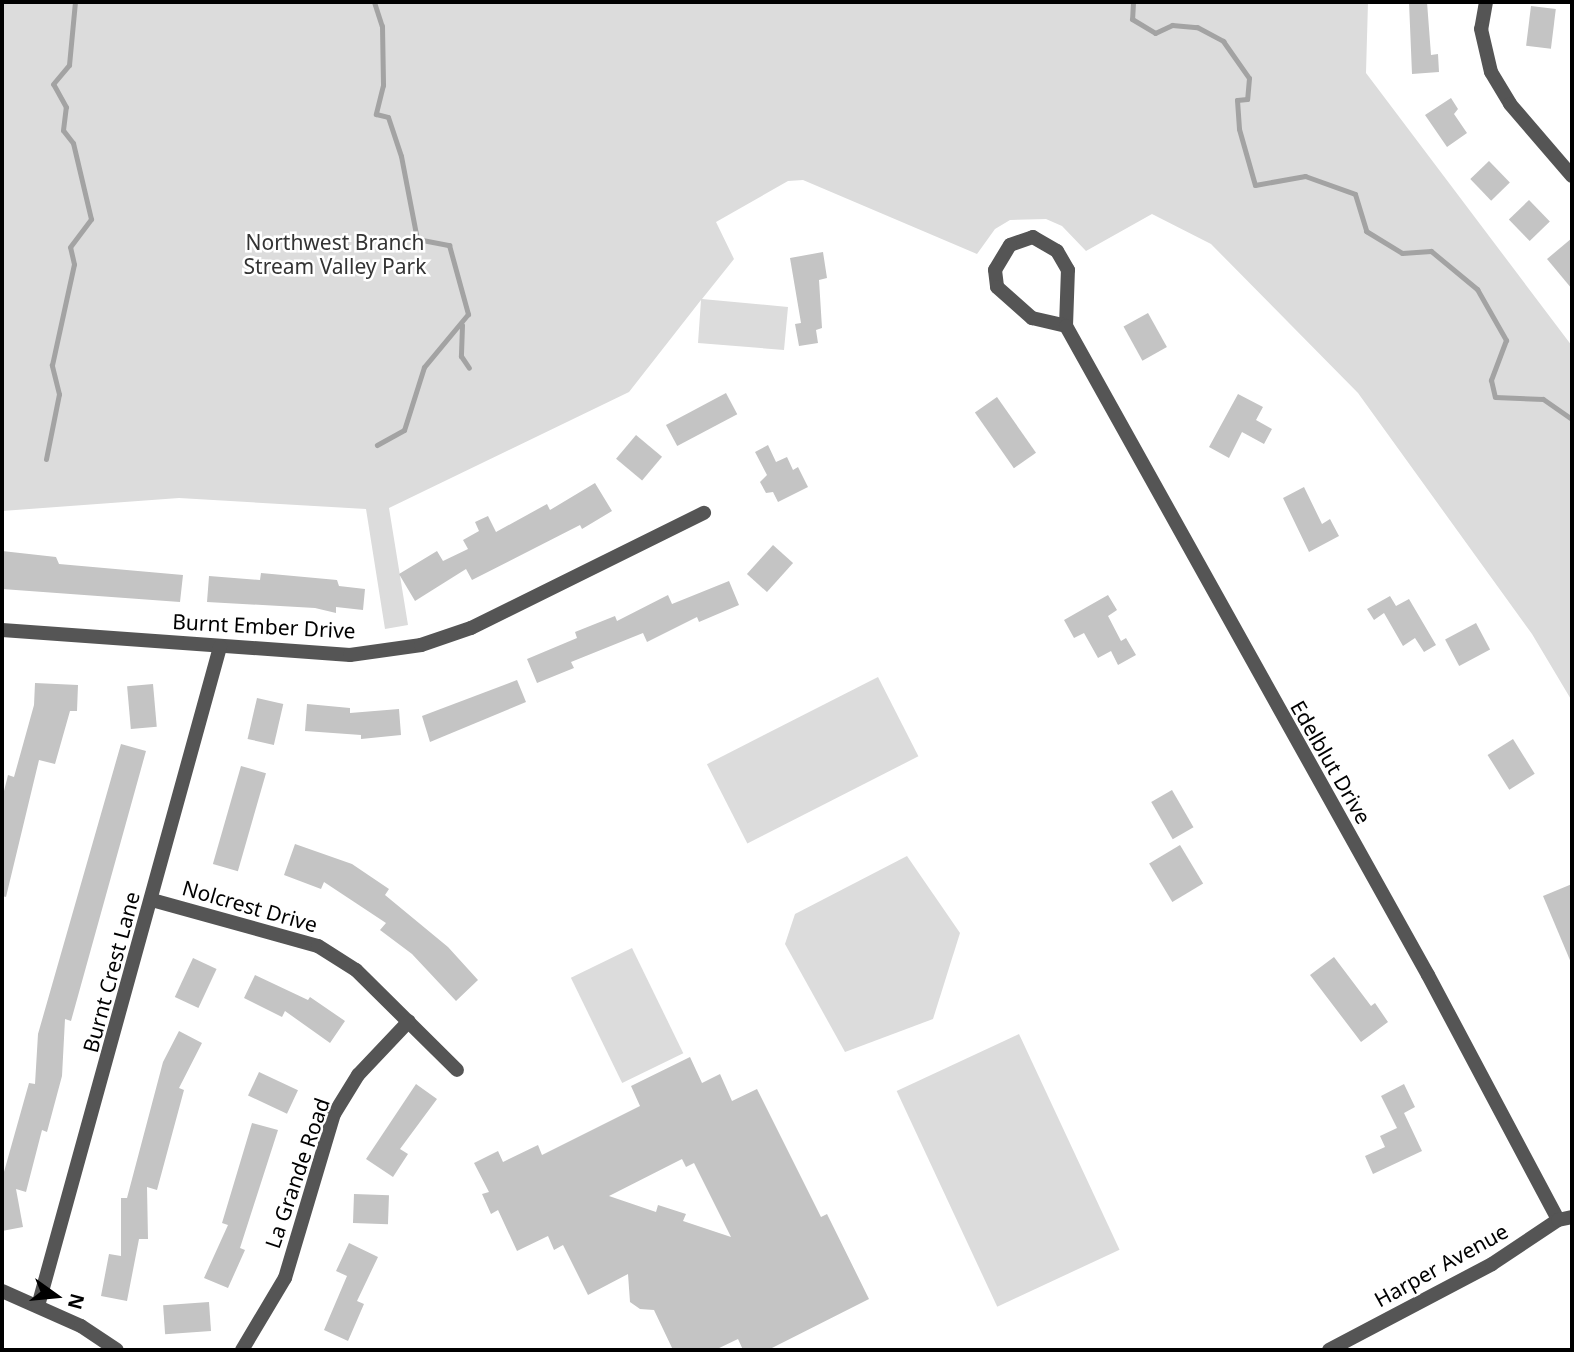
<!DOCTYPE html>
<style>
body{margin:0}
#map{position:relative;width:1574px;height:1352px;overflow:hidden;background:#fff;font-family:"Noto Sans",sans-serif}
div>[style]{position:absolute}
.green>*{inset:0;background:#dcdcdc;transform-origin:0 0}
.stream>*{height:5px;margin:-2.5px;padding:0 2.5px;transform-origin:2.5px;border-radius:2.5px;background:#a3a3a3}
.building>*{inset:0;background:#c4c4c4;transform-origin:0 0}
.street>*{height:14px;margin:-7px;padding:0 7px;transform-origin:7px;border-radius:7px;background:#555}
span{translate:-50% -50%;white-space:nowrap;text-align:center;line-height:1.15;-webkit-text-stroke:5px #fff;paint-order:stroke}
.park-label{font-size:21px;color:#333}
.street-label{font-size:21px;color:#000}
.frame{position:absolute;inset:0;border:4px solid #000;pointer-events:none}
.north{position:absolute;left:21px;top:1261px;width:70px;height:70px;-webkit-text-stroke:5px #fff;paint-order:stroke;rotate:105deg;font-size:19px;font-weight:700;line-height:28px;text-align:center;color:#000}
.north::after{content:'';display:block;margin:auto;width:24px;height:32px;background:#000;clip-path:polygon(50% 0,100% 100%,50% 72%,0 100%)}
</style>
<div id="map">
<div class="green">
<i style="clip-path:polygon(2px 2px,1368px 2px,1366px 73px,1572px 346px,1572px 701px,1532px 634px,1358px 393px,1211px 244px,1152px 214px,1086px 251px,1062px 226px,1046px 219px,1010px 220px,995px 229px,977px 254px,803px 180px,788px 181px,716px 222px,734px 259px,702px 299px,788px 307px,784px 350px,698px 343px,701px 300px,629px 392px,389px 508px,408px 625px,385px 629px,366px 509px,179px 498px,2px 511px)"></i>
<i style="left:878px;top:677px;width:89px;height:192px;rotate:63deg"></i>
<i style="clip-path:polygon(907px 856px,960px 933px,933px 1019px,845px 1052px,785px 944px,795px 914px)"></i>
<i style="left:632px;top:948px;width:117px;height:68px;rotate:64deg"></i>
<i style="left:1019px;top:1034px;width:238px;height:135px;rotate:65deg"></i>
</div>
<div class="stream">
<i style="left:374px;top:2px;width:25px;rotate:72deg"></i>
<i style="left:382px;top:26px;width:59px;rotate:89deg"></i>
<i style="left:383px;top:85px;width:30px;rotate:104deg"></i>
<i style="left:376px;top:114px;width:12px;rotate:14deg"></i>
<i style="left:388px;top:117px;width:41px;rotate:71.6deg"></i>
<i style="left:401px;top:156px;width:85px;rotate:79.1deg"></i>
<i style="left:417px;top:239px;width:33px;rotate:11deg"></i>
<i style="left:449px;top:245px;width:72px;rotate:74.6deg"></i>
<i style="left:468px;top:314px;width:69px;rotate:129.7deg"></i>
<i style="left:424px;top:367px;width:66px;rotate:107.6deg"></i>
<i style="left:404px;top:430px;width:31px;rotate:151deg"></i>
<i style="left:1133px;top:2px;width:17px;rotate:93deg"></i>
<i style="left:1132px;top:19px;width:27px;rotate:31deg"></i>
<i style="left:1155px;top:33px;width:19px;rotate:-25deg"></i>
<i style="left:1172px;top:25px;width:25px;rotate:5deg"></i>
<i style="left:1197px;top:27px;width:30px;rotate:28deg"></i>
<i style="left:1223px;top:41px;width:45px;rotate:54.9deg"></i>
<i style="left:1249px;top:78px;width:21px;rotate:95deg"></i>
<i style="left:1247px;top:99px;width:10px;rotate:174deg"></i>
<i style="left:1237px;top:100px;width:29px;rotate:86deg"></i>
<i style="left:1239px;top:129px;width:58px;rotate:74.1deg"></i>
<i style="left:1255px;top:185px;width:51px;rotate:-10.2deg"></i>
<i style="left:1305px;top:176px;width:53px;rotate:19.8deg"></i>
<i style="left:1355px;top:194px;width:39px;rotate:73deg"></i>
<i style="left:1366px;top:231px;width:42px;rotate:31.4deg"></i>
<i style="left:1402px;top:253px;width:29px;rotate:-4deg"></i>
<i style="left:1431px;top:251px;width:60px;rotate:39.6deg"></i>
<i style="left:1477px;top:289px;width:59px;rotate:60.4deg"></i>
<i style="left:1506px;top:340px;width:43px;rotate:110.6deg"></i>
<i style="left:1491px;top:380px;width:17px;rotate:77deg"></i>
<i style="left:1495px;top:397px;width:48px;rotate:2.4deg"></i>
<i style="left:1543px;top:399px;width:35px;rotate:35deg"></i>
<i style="left:462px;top:325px;width:31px;rotate:92deg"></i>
<i style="left:461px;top:356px;width:14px;rotate:56deg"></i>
<i style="left:46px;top:459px;width:66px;rotate:-78.7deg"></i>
<i style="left:59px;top:394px;width:30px;rotate:-104deg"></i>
<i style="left:52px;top:365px;width:103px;rotate:-77.7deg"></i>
<i style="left:74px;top:264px;width:17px;rotate:-103deg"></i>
<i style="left:70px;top:247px;width:35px;rotate:-53deg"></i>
<i style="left:91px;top:219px;width:78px;rotate:-103.3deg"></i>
<i style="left:73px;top:143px;width:16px;rotate:-128deg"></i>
<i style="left:63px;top:130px;width:23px;rotate:-83deg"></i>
<i style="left:66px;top:107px;width:26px;rotate:-119deg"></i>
<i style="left:53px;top:84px;width:25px;rotate:-50deg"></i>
<i style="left:69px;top:65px;width:63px;rotate:-84.6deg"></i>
</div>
<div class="building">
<i style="clip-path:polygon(1409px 2px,1427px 2px,1431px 55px,1438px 54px,1439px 72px,1412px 74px)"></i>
<i style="left:1531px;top:6px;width:25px;height:40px;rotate:7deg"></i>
<i style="clip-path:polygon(1451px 98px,1458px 109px,1454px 114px,1467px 133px,1447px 147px,1425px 115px)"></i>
<i style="left:1489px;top:161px;width:30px;height:26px;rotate:46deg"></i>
<i style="left:1529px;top:200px;width:30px;height:28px;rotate:46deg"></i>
<i style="clip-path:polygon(1572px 238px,1572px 289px,1547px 259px)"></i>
<i style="clip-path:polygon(823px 252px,827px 278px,819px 280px,822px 328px,816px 330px,818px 343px,799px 346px,795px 324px,801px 323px,790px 258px)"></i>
<i style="left:1148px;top:313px;width:39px;height:28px;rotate:61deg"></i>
<i style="left:726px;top:393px;width:24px;height:68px;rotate:62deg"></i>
<i style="clip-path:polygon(1238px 394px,1263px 407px,1256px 420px,1272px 429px,1264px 444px,1242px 432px,1229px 458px,1209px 447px)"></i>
<i style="left:997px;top:397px;width:68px;height:27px;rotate:55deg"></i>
<i style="left:636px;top:435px;width:34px;height:31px;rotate:40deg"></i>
<i style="clip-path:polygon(768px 445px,776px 462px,787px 457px,793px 470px,798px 467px,808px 487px,778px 502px,773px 492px,766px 493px,760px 482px,767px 475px,755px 452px)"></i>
<i style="clip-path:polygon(595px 483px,612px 511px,582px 529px,580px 525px,472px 580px,466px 569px,415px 601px,399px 574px,437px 551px,443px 561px,468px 549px,463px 540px,479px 531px,475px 522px,488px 516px,496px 532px,547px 504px,550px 510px)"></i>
<i style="clip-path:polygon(1304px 487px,1322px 524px,1330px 519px,1339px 536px,1309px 552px,1283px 498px)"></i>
<i style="left:773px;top:545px;width:27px;height:39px;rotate:42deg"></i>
<i style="clip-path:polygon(2px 551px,56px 557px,59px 564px,183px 575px,180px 602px,2px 589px)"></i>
<i style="clip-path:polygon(261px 573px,337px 580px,339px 586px,365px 589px,363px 610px,336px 607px,336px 613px,315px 608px,207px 602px,209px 576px,260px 580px)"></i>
<i style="clip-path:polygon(729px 581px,739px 605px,699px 622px,697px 617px,647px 642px,643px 633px,571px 662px,574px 668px,537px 683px,527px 659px,577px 638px,575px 632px,615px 616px,617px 621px,668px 595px,672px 604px)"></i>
<i style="clip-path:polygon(1108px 595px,1117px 610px,1108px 616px,1121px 641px,1126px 638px,1136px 655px,1118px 665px,1111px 651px,1098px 658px,1084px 633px,1074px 638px,1064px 620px)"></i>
<i style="clip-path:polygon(1390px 596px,1396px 606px,1409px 599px,1436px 645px,1424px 652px,1415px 638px,1403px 646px,1384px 613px,1374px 620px,1367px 609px)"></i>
<i style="left:1476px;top:623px;width:30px;height:35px;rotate:62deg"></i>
<i style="clip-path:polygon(517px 680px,526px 702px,430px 742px,422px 716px)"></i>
<i style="clip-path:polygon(35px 683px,78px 685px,77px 711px,70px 711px,55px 764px,39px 760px,6px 897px,2px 896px,2px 799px,8px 775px,14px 777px,34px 705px)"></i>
<i style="left:153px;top:684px;width:43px;height:26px;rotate:85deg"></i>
<i style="left:257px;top:698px;width:27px;height:42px;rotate:13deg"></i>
<i style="clip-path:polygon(307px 704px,350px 708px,350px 713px,399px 709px,401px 735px,361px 739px,361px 735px,305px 731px)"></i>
<i style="left:1513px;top:739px;width:41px;height:30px;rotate:58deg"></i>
<i style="clip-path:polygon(121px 744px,146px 751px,71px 1021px,65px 1019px,62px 1076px,47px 1132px,42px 1130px,26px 1192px,16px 1189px,23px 1227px,2px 1231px,2px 1179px,29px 1083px,35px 1084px,38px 1034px)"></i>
<i style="left:241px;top:766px;width:26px;height:102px;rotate:16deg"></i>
<i style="left:1172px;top:790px;width:43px;height:24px;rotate:60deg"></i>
<i style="clip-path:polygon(295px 844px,352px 864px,389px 889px,385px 895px,448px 947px,478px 980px,456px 1001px,412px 954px,380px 930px,386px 923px,324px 882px,321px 889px,284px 875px)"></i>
<i style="left:1180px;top:845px;width:45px;height:36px;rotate:59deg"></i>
<i style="clip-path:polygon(1572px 884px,1572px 965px,1543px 896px)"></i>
<i style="clip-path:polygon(1334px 957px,1371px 1006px,1375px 1003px,1388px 1022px,1361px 1042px,1310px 975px)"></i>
<i style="left:193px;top:958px;width:26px;height:43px;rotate:25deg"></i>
<i style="clip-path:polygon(255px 975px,308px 1000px,310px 997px,345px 1021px,330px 1043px,285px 1011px,282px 1017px,244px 998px)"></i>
<i style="clip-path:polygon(179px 1031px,202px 1043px,179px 1088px,184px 1090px,157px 1190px,147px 1187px,148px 1239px,139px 1239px,127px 1301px,101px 1296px,109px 1254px,121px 1256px,121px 1198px,127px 1198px,163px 1062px)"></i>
<i style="clip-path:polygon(evenodd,690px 1057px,702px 1083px,720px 1074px,732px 1101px,757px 1089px,821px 1217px,827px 1214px,869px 1299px,768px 1350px,743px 1350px,738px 1339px,715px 1350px,673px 1350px,654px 1310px,640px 1309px,630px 1302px,628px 1274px,588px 1295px,563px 1245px,554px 1250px,548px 1236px,517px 1251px,498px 1210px,491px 1214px,482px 1194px,489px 1192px,474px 1163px,498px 1151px,503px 1162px,538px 1145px,542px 1155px,640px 1106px,631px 1086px,690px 1057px,682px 1159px,686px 1167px,694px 1163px,731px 1237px,683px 1221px,686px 1214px,658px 1205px,656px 1212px,609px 1196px,682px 1159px)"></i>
<i style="left:259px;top:1072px;width:43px;height:26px;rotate:25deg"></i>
<i style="clip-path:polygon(416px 1084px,437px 1099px,400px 1149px,408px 1154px,393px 1177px,366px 1159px)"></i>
<i style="clip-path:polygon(1404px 1084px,1415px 1107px,1404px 1113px,1422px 1151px,1373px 1174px,1365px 1156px,1385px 1147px,1380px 1136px,1397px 1128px,1381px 1096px)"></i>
<i style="clip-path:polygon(252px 1123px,278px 1130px,240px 1248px,245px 1250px,228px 1288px,204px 1278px,228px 1225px,222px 1223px)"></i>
<i style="left:354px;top:1194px;width:35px;height:29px;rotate:2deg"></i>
<i style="clip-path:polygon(349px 1243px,378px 1257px,357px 1301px,364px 1304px,348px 1341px,324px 1330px,347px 1276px,336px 1271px)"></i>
<i style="left:209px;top:1302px;width:29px;height:46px;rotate:86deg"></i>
</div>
<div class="street">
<i style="left:1486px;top:2px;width:27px;rotate:100deg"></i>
<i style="left:1481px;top:29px;width:44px;rotate:76.9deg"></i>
<i style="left:1491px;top:72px;width:37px;rotate:59deg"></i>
<i style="left:1510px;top:104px;width:95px;rotate:49.3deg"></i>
<i style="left:1066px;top:326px;width:56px;rotate:-88deg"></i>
<i style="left:1068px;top:270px;width:22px;rotate:-120deg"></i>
<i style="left:1057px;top:251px;width:28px;rotate:-150deg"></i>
<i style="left:1033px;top:237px;width:24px;rotate:161deg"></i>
<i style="left:1010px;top:245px;width:29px;rotate:121deg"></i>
<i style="left:995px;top:270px;width:17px;rotate:83deg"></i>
<i style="left:997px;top:287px;width:47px;rotate:41.5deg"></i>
<i style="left:1032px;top:318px;width:35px;rotate:13deg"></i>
<i style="left:1066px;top:326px;width:743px;rotate:60.85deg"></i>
<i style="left:1428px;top:975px;width:277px;rotate:62deg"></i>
<i style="left:2px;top:630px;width:349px;rotate:4.1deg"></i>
<i style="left:350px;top:655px;width:72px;rotate:-8deg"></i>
<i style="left:421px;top:645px;width:53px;rotate:-18.8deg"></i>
<i style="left:471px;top:628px;width:260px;rotate:-26.3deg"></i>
<i style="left:152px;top:900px;width:172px;rotate:15.5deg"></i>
<i style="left:318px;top:946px;width:45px;rotate:32.3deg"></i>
<i style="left:356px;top:970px;width:142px;rotate:44.7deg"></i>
<i style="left:2px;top:1291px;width:86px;rotate:23.9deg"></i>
<i style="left:81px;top:1326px;width:43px;rotate:33.7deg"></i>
<i style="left:38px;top:1306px;width:684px;rotate:-74.56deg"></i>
<i style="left:242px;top:1350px;width:84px;rotate:-59.2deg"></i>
<i style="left:285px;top:1278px;width:171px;rotate:-73.4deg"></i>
<i style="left:334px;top:1114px;width:46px;rotate:-58.4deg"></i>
<i style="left:358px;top:1075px;width:74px;rotate:-46.6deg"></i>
<i style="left:1329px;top:1350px;width:184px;rotate:-27.8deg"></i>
<i style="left:1492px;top:1264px;width:79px;rotate:-33.7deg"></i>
<i style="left:1558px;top:1220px;width:14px;rotate:-12deg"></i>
</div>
<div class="park-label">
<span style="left:335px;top:254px">Northwest Branch<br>Stream Valley Park</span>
</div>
<div class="street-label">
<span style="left:264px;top:626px;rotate:3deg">Burnt Ember Drive</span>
<span style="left:1331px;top:762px;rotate:60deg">Edelblut Drive</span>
<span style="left:250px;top:906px;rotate:16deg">Nolcrest Drive</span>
<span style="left:111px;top:972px;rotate:-75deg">Burnt Crest Lane</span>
<span style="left:297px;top:1173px;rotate:-71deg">La Grande Road</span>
<span style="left:1441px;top:1265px;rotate:-29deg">Harper Avenue</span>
</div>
<div class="frame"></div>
<div class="north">N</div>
</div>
